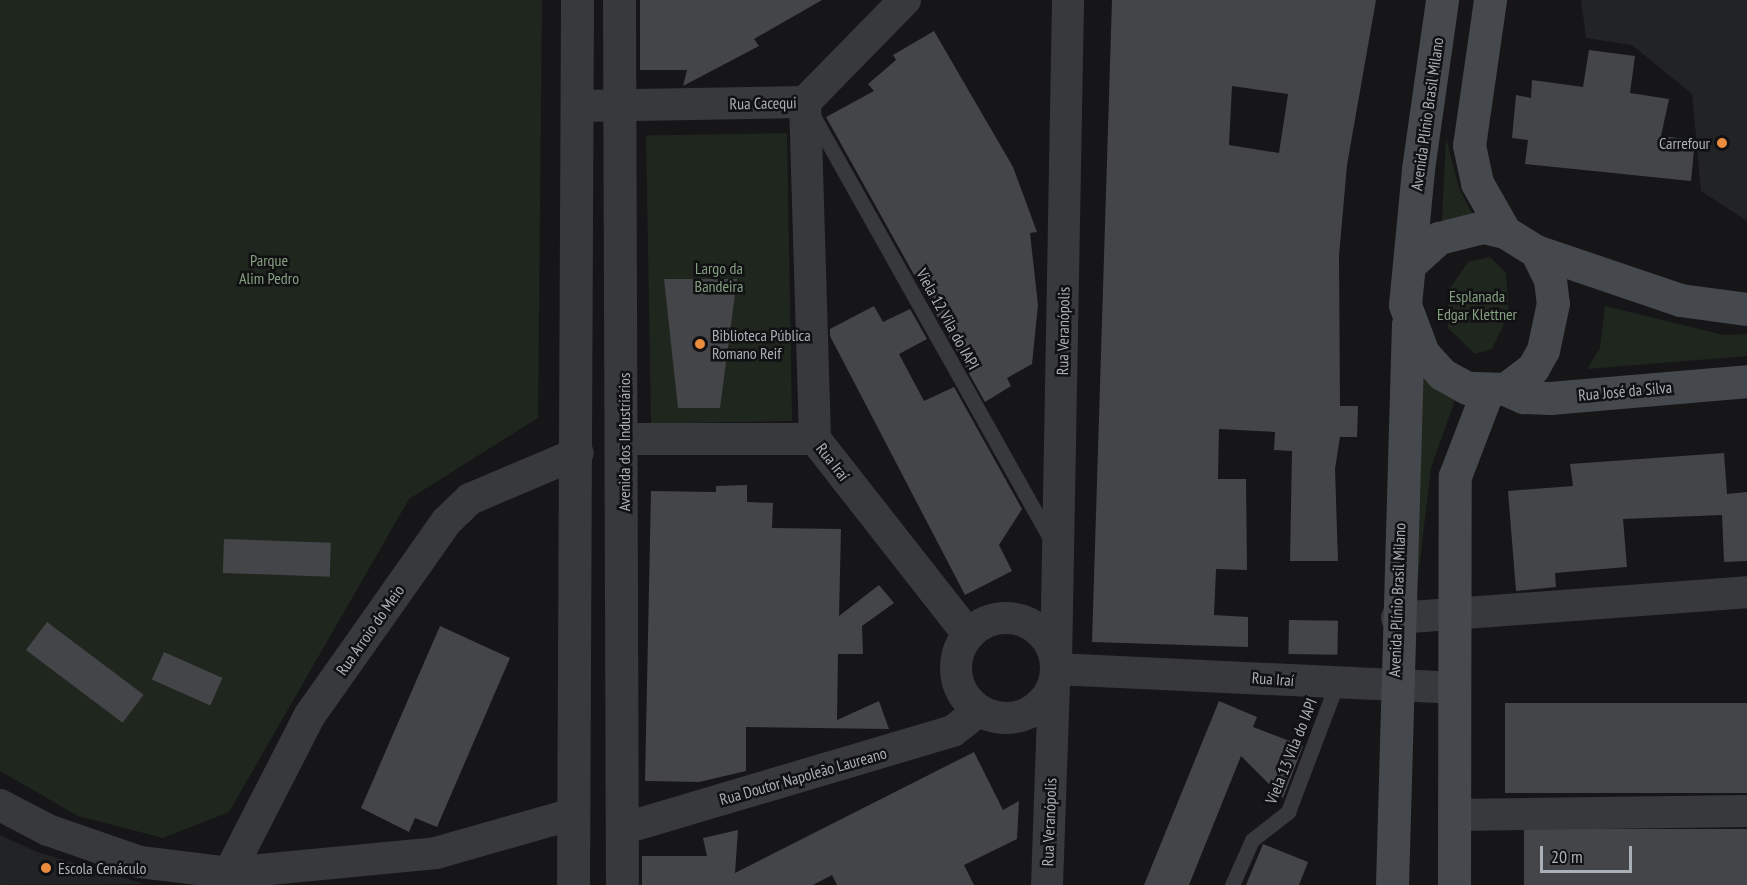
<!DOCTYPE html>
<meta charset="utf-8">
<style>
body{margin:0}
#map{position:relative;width:1747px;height:885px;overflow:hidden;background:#161618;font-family:"PT Sans Narrow",sans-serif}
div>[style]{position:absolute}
.built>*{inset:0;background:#222325}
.green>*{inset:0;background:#1f261e;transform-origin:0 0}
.building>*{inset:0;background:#434548;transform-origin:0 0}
.service>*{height:15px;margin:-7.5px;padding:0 7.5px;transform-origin:7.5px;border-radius:7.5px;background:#37393d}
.minor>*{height:32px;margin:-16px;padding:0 16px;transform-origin:16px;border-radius:16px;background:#37393d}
.minor>.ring{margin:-16px;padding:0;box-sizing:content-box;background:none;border:32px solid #37393d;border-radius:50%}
.tertiary>*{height:33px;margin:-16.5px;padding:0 16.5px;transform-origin:16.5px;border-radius:16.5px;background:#37393d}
.secondary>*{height:33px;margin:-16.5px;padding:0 16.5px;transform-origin:16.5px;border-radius:16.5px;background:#45494d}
.dots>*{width:16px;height:16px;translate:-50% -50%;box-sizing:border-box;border:3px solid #111113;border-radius:50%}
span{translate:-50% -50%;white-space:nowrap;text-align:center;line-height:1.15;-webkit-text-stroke:5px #111113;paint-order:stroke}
.street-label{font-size:16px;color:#a9b0b7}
.poi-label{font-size:16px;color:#a9b0b7}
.right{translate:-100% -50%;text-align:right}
.left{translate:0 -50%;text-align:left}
.park-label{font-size:16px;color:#85a181}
.scale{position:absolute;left:1540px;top:846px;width:92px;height:27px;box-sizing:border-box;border:3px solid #a9b0b7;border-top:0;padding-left:8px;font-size:18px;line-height:21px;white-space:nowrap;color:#a9b0b7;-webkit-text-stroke:4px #111113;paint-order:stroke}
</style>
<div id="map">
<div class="built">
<i style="clip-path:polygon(1581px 0,1747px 0,1747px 221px,1701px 191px,1692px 94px,1632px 45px,1586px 38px)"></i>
<i style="clip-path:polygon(0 835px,37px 852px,145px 884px,0 885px)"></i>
</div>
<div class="green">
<i style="clip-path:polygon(0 0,542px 0,538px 418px,409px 499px,229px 812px,163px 838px,78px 816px,0 771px)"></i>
<i style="left:787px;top:133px;width:288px;height:141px;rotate:89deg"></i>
<i style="clip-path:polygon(1446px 138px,1459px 188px,1473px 215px,1442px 222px)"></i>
<i style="clip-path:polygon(1490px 257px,1506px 273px,1509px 313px,1492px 349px,1475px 354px,1448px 328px,1448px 291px,1468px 262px)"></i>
<i style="clip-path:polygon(1605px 306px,1724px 335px,1747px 334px,1747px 356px,1587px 369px,1600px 348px)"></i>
<i style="clip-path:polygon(1417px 365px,1432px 387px,1455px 400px,1431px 468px,1416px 595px)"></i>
</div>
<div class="building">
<i style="clip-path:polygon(640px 0,822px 0,754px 39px,759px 46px,683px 86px,687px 70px,640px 70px)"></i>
<i style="clip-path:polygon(evenodd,1112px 0,1376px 0,1347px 165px,1339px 256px,1340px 406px,1358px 406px,1357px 437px,1340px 437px,1335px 469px,1338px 561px,1290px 561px,1292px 451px,1274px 450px,1275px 432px,1219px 429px,1218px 479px,1246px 479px,1247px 570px,1216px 569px,1214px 615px,1248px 617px,1248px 647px,1092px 642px,1112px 0,1232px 86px,1288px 94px,1279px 153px,1229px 145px,1232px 86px)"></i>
<i style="clip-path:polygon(934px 31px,1013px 167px,1037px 232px,1030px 233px,1038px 305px,1032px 364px,1007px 378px,1011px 386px,985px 402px,826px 117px,874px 91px,868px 84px,896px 60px,893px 55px)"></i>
<i style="clip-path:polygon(1589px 50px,1635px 56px,1630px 93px,1669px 99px,1661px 136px,1695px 140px,1691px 181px,1525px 164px,1528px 140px,1512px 138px,1516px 95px,1531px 98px,1532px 80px,1583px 87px)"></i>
<i style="clip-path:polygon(664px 279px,737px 279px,720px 408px,678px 408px)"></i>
<i style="clip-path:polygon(874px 306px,883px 322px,910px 309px,927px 339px,899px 354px,924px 401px,954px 387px,1022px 509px,999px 545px,1012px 571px,965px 595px,830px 336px,830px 329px)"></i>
<i style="clip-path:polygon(1724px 453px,1727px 494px,1747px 492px,1747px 561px,1724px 562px,1722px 515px,1623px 519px,1627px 567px,1555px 573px,1556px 587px,1516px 591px,1508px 491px,1573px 486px,1570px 464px)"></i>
<i style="clip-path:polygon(747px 485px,747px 502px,773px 503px,772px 528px,841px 529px,839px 616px,879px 585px,894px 603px,862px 626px,863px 654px,838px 654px,837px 720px,879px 701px,889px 729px,746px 727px,746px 771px,699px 782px,645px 781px,651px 491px,716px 492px,716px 486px)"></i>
<i style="left:224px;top:539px;width:107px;height:34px;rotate:2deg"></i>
<i style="left:1289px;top:620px;width:49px;height:34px;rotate:1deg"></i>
<i style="left:47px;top:622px;width:121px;height:35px;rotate:37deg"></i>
<i style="clip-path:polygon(440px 626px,510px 658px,437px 827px,415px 818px,409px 832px,361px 808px)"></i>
<i style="left:164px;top:652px;width:64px;height:30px;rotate:24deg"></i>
<i style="clip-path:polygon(1219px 701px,1257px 717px,1253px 727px,1303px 746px,1283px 798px,1241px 756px,1189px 885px,1144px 885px)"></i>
<i style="left:1747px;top:703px;width:90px;height:242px;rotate:90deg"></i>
<i style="clip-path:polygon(974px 752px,1003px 810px,1019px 801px,1017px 839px,964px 865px,974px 885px,837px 885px,832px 875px,813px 885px,642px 885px,642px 856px,707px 856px,703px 838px,738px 830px,735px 873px)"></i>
<i style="left:1747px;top:829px;width:56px;height:223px;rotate:90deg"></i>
<i style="clip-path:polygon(1263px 844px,1308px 862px,1299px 885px,1246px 885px)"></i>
</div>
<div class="service">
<i style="left:812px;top:114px;width:492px;rotate:60.7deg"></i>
<i style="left:1232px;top:885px;width:49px;rotate:-66deg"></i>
<i style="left:1252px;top:840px;width:46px;rotate:-37.9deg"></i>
<i style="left:1288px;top:812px;width:138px;rotate:-69.2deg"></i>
</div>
<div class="minor">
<i style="left:805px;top:102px;width:337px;rotate:88.3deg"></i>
<i style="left:578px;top:106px;width:227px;rotate:-1deg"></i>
<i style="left:805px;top:102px;width:143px;rotate:-45.6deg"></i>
<i style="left:624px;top:439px;width:191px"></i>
<i style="left:815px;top:439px;width:248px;rotate:51.9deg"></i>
<i class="ring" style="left:956px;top:618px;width:68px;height:68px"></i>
<i style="left:1397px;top:618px;width:351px;rotate:-4.2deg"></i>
<i style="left:1056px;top:663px;width:663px;rotate:-88.96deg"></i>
<i style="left:1056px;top:669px;width:398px;rotate:2.7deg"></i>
<i style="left:0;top:805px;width:54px;rotate:27.5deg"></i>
<i style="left:48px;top:830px;width:97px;rotate:19.2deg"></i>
<i style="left:140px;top:862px;width:90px;rotate:7deg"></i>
<i style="left:229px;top:873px;width:208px;rotate:-5.5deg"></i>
<i style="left:436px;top:853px;width:142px;rotate:-15.9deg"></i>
<i style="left:1454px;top:815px;width:293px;rotate:-0.8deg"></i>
<i style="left:622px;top:829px;width:345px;rotate:-16.5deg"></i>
<i style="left:953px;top:731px;width:33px;rotate:-38deg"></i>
<i style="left:229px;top:873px;width:178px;rotate:-62.9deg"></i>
<i style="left:310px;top:715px;width:237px;rotate:-54.8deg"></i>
<i style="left:447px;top:521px;width:32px;rotate:-44deg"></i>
<i style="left:470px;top:499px;width:117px;rotate:-23.1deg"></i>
<i style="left:1047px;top:885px;width:199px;rotate:-88deg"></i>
</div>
<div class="tertiary">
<i style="left:619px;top:0;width:885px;rotate:89.81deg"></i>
<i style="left:573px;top:885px;width:885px;rotate:-89.74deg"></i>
</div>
<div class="secondary">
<i style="left:1490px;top:0;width:147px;rotate:98.2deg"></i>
<i style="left:1469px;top:145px;width:39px;rotate:78deg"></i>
<i style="left:1477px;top:183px;width:56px;rotate:60.3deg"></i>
<i style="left:1536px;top:251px;width:152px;rotate:18.8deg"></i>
<i style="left:1680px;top:300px;width:68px;rotate:7.7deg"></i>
<i style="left:1410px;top:264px;width:39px;rotate:-42deg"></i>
<i style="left:1439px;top:238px;width:45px;rotate:-14deg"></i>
<i style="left:1483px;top:227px;width:23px;rotate:13deg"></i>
<i style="left:1505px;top:232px;width:36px;rotate:32deg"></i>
<i style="left:1536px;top:251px;width:32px;rotate:64deg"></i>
<i style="left:1550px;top:280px;width:23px;rotate:83deg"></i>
<i style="left:1553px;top:303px;width:48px;rotate:102deg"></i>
<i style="left:1543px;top:350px;width:21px;rotate:119deg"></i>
<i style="left:1533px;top:368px;width:35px;rotate:143deg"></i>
<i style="left:1505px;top:389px;width:38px;rotate:-178deg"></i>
<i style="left:1467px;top:388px;width:29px;rotate:-151deg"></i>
<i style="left:1442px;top:374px;width:28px;rotate:-132deg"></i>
<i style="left:1423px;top:353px;width:51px;rotate:-110.6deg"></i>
<i style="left:1405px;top:305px;width:137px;rotate:-84.5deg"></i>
<i style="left:1418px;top:169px;width:171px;rotate:-81.9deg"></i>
<i style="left:1505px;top:389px;width:20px;rotate:24deg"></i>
<i style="left:1523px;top:397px;width:27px;rotate:2deg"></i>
<i style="left:1550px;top:398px;width:198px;rotate:-4.9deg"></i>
<i style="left:1392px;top:885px;width:561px;rotate:-88.37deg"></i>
<i style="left:1454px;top:885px;width:409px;rotate:-89.9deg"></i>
<i style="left:1455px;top:476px;width:90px;rotate:-69.1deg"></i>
</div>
<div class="dots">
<i style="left:1722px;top:143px;background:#e98c3d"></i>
<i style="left:700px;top:344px;background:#e98c3d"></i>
<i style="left:46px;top:868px;background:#e98c3d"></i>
</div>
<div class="street-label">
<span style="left:763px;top:103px;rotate:-1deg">Rua Cacequi</span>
<span style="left:1427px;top:114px;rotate:-82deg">Avenida Plínio Brasil Milano</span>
<span style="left:948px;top:319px;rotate:61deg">Viela 12 Vila do IAPI</span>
<span style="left:1063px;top:331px;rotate:-89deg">Rua Veranópolis</span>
<span style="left:1625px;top:391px;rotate:-5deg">Rua José da Silva</span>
<span style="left:624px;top:442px;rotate:-90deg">Avenida dos Industriários</span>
<span style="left:833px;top:462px;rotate:52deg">Rua Iraí</span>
<span style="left:1397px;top:600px;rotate:-88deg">Avenida Plínio Brasil Milano</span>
<span style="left:370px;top:630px;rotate:-55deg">Rua Arroio do Meio</span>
<span style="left:1273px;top:679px;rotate:4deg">Rua Iraí</span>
<span style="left:1291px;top:751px;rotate:-68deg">Viela 13 Vila do IAPI</span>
<span style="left:803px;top:776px;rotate:-16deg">Rua Doutor Napoleão Laureano</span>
<span style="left:1049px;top:822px;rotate:-88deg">Rua Veranópolis</span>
</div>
<div class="poi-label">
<span class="right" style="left:1710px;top:143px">Carrefour</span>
<span class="left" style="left:712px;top:344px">Biblioteca Pública<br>Romano Reif</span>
<span class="left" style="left:58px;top:868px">Escola Cenáculo</span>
</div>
<div class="park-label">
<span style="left:269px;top:269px">Parque<br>Alim Pedro</span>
<span style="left:719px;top:277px">Largo da<br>Bandeira</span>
<span style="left:1477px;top:305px">Esplanada<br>Edgar Klettner</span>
</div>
<div class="scale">20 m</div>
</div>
